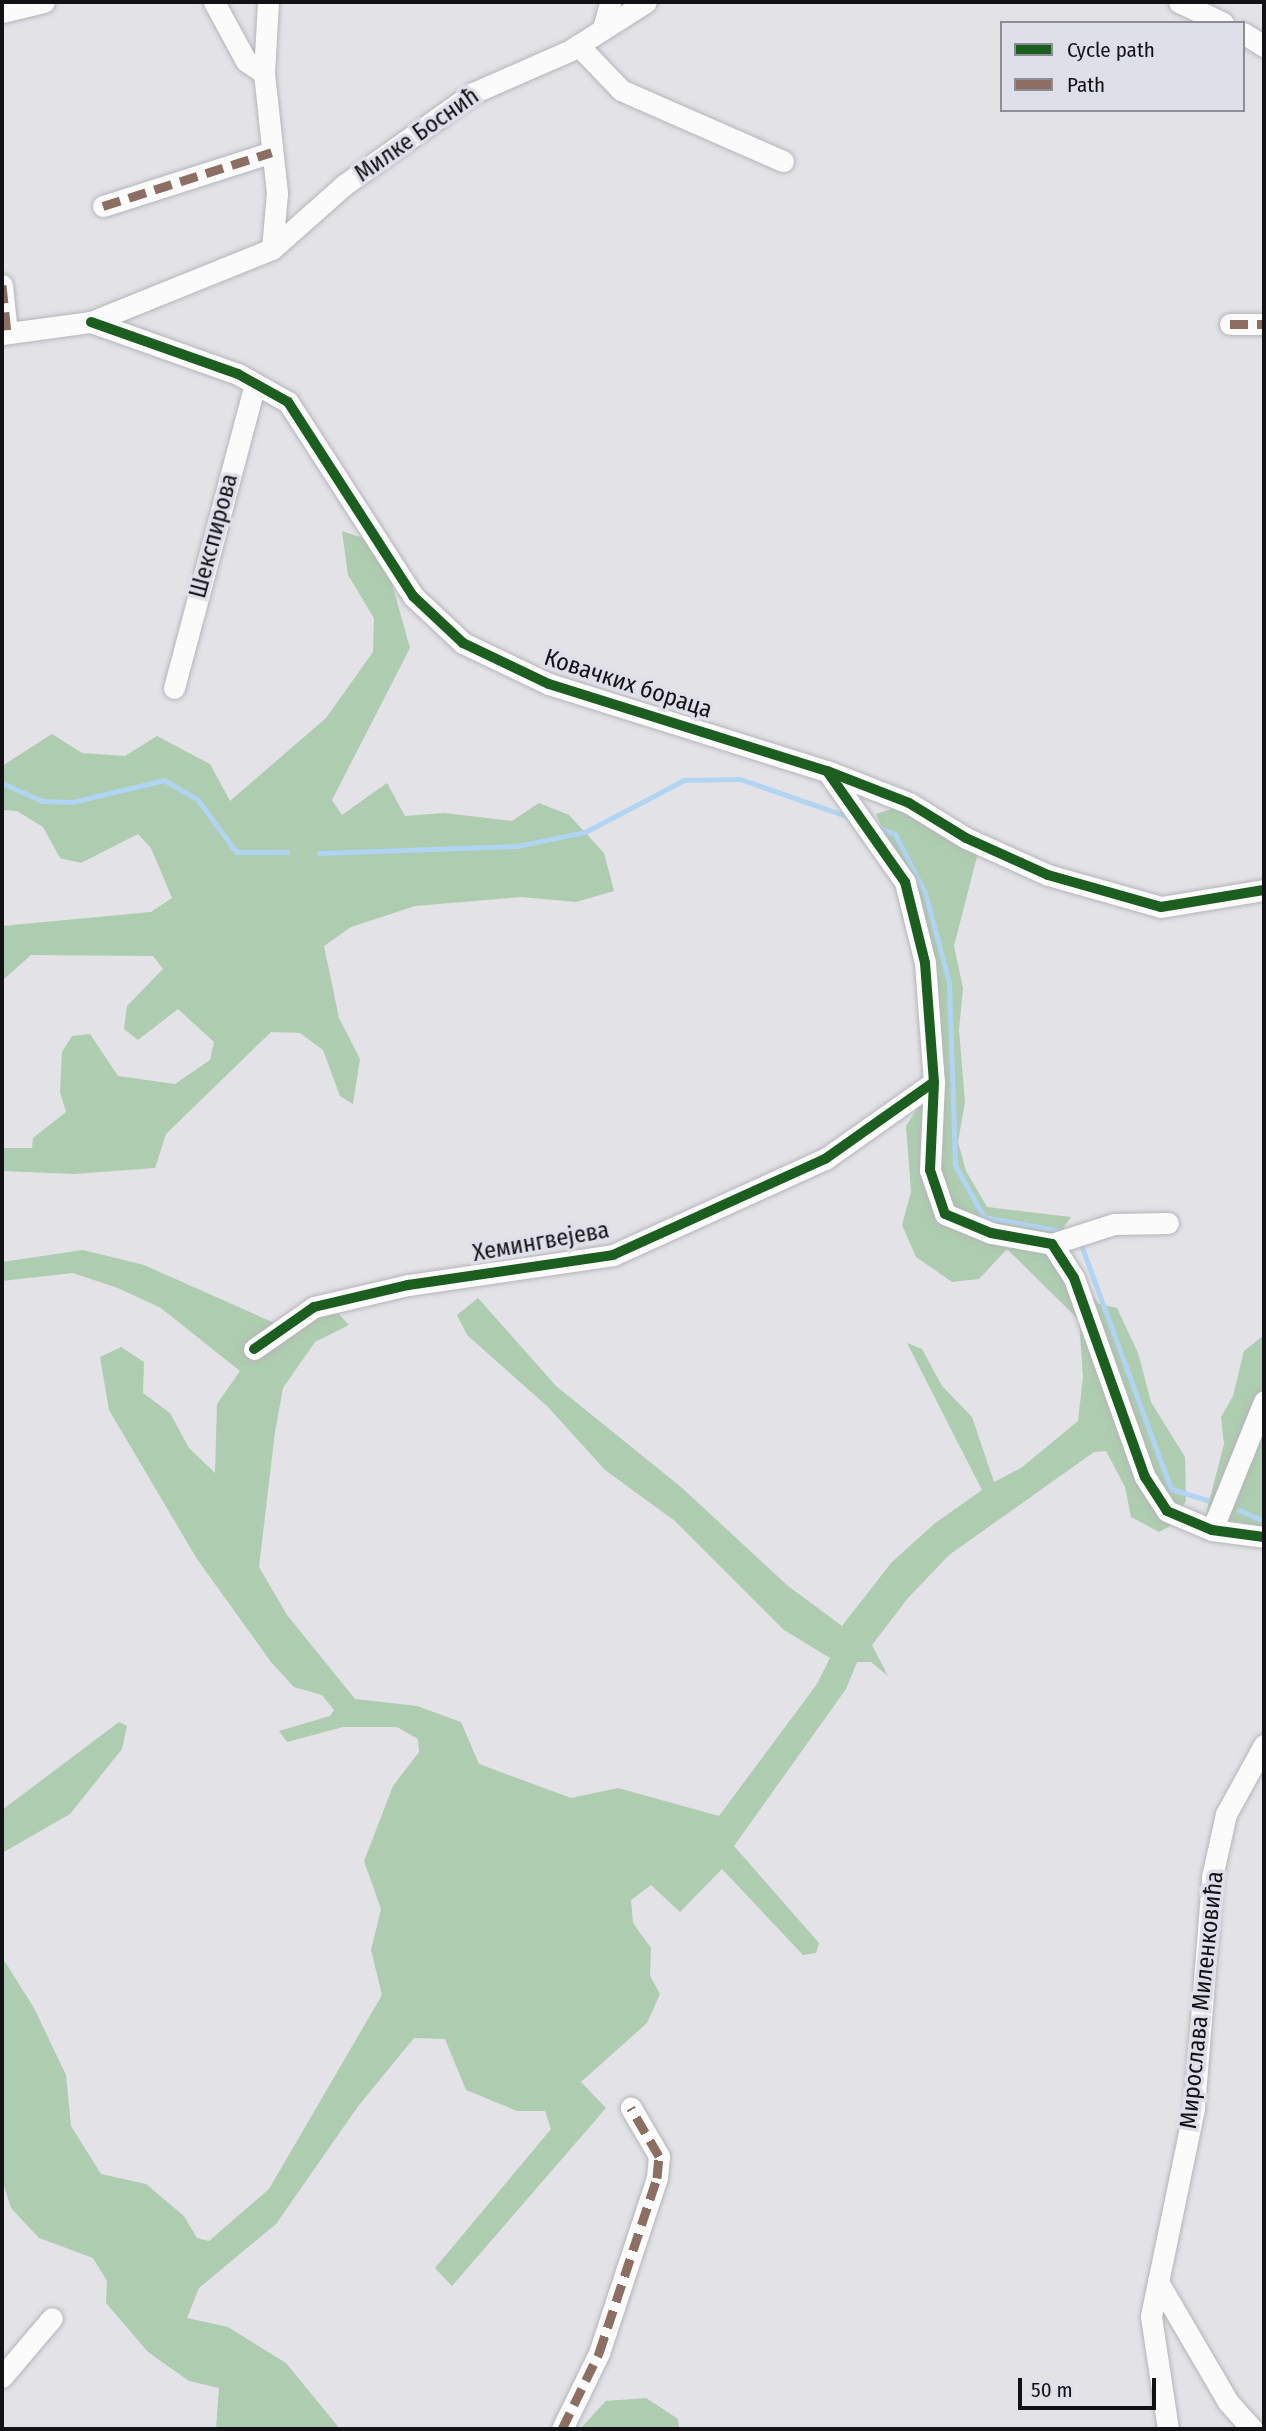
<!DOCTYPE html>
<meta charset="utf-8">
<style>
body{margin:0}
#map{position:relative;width:1266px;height:2431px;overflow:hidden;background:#e2e2e7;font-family:"Fira Sans Condensed",sans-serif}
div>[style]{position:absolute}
.forest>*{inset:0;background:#aeccaf}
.stream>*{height:5px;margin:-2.5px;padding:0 2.5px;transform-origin:2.5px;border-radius:2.5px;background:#b0d4f2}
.roads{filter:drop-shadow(0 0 2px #b5b5b9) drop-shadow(0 0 2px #b5b5b9)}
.minor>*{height:21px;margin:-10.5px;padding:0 10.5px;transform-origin:10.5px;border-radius:10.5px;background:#fbfbfb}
.quiet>*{height:9px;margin-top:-4.5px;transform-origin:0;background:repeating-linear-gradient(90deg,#8d6e63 0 18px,transparent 0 27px)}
.cycleway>*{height:10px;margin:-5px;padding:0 5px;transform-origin:5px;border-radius:5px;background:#1b5e20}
span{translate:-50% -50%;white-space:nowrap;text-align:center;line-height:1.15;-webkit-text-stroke:7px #dfdfea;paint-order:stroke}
.street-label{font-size:24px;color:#121216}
.frame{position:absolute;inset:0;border:4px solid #121216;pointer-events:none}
.legend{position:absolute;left:1000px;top:21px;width:245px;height:91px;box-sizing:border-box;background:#dfdfea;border:2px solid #8d8d95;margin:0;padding:9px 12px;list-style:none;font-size:21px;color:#121216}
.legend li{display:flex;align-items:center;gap:14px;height:35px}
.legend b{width:35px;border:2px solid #8d8d95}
.scale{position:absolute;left:1018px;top:2378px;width:138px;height:32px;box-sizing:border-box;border:4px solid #121216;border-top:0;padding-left:9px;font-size:21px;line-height:24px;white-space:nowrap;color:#121216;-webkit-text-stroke:5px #dfdfea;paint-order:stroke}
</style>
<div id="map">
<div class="forest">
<i style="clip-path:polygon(342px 531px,381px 544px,410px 648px,332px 800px,342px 815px,387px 783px,405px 816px,444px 813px,512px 821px,539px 803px,569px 815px,604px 853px,614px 891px,576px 902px,521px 897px,415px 906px,351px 927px,324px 946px,339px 1018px,360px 1059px,353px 1104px,340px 1096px,323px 1050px,300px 1033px,271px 1032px,166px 1134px,155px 1168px,74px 1174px,2px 1171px,2px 1148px,32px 1148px,33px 1138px,66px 1112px,60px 1092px,62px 1052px,72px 1036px,90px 1034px,118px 1076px,175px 1084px,210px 1060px,214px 1042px,178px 1009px,138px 1040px,124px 1029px,127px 1006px,163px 969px,153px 956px,31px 955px,3px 980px,2px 992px,2px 926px,151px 912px,172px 898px,151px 848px,138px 834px,81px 863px,60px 858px,43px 827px,17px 811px,2px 810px,2px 766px,52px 734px,82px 753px,125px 756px,157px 736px,210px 764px,230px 801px,326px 718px,373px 652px,374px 618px,348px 575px)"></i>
<i style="clip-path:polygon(909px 803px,980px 845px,954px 946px,963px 988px,959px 1030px,965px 1102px,958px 1142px,966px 1171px,987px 1207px,1071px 1217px,1052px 1244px,1099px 1304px,1117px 1308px,1138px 1353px,1151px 1402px,1185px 1457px,1186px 1501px,1170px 1526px,1159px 1532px,1131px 1517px,1125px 1487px,1106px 1451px,1094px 1452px,949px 1555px,908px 1598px,872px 1645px,888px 1676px,871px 1662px,857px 1662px,846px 1689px,734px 1846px,819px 1943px,816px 1953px,803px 1955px,722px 1869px,680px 1912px,651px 1885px,631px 1900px,633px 1923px,651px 1948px,650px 1976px,660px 1994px,647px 2023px,581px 2082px,606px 2108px,452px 2286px,435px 2268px,551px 2129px,545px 2111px,517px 2111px,466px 2090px,445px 2039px,414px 2038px,359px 2105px,276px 2224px,199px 2288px,187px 2318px,228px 2327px,286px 2363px,340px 2429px,216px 2429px,219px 2388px,189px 2381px,148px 2352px,106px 2303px,107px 2281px,93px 2258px,39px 2238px,11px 2208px,2px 2180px,2px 1957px,34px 2008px,66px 2075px,71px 2126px,101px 2174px,146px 2184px,184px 2216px,197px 2238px,209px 2241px,269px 2189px,382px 1995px,371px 1950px,381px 1909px,364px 1861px,393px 1786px,419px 1752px,418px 1739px,397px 1727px,343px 1727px,287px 1742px,279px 1731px,330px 1716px,334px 1710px,322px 1695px,294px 1687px,271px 1662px,197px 1559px,109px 1410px,100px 1357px,121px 1347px,144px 1362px,143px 1393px,170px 1413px,189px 1448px,215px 1473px,217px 1404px,240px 1371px,161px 1308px,118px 1288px,73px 1273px,2px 1281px,2px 1262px,83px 1250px,144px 1265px,290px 1330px,335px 1310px,349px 1325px,315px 1342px,283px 1388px,275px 1432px,259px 1567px,287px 1615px,355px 1699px,417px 1706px,461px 1722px,479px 1764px,571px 1798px,618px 1788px,719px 1816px,817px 1684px,830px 1658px,784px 1630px,675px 1521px,605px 1470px,548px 1407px,467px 1335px,457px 1315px,478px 1298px,556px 1386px,681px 1487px,788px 1586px,842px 1626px,891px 1563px,934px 1524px,982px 1490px,907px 1343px,922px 1349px,942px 1386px,972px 1417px,994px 1482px,1021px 1468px,1078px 1421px,1083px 1377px,1079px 1320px,1007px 1249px,979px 1279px,952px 1282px,916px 1257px,902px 1225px,911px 1192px,906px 1126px,934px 1082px,905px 882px,876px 814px)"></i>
<i style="clip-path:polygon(1264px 1335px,1264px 1537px,1212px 1530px,1207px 1510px,1224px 1444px,1221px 1417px,1233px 1396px,1244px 1351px)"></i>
<i style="clip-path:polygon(119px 1722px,127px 1726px,122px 1749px,70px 1814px,2px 1853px,2px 1810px)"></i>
<i style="clip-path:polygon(646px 2398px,678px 2419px,679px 2429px,580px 2429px,606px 2401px)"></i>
</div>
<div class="stream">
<i style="left:2px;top:783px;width:44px;rotate:24.2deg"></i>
<i style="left:42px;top:801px;width:30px;rotate:2deg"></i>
<i style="left:72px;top:802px;width:95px;rotate:-13.4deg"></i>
<i style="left:164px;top:780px;width:39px;rotate:30deg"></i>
<i style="left:198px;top:800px;width:64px;rotate:53.8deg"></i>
<i style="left:236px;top:852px;width:51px"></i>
<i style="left:874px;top:826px;width:22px;rotate:21deg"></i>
<i style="left:895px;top:834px;width:66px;rotate:63deg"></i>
<i style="left:925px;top:893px;width:92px;rotate:74.9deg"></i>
<i style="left:949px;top:982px;width:183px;rotate:88.1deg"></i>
<i style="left:955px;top:1165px;width:60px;rotate:60.9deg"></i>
<i style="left:984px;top:1217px;width:84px;rotate:10.2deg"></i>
<i style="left:319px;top:853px;width:198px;rotate:-2deg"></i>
<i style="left:517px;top:846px;width:69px;rotate:-11.6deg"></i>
<i style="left:585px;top:832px;width:112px;rotate:-27.7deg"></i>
<i style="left:684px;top:780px;width:56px;rotate:-1deg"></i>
<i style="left:740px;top:779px;width:119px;rotate:19.2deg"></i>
<i style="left:1080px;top:1242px;width:263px;rotate:69.8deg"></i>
<i style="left:1171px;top:1489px;width:38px;rotate:17deg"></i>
<i style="left:1239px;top:1510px;width:27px;rotate:24deg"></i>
</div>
<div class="roads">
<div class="minor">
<i style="left:214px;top:2px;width:67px;rotate:61.5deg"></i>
<i style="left:246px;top:61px;width:22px;rotate:34deg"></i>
<i style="left:268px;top:2px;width:71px;rotate:93.2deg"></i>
<i style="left:264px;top:73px;width:121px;rotate:83.8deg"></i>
<i style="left:277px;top:193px;width:56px;rotate:95.1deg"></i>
<i style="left:1179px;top:2px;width:49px;rotate:25.5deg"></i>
<i style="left:2px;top:12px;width:43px;rotate:-13.4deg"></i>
<i style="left:603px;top:29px;width:28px;rotate:-75deg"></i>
<i style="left:1243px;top:33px;width:25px;rotate:32deg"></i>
<i style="left:578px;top:45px;width:62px;rotate:46.3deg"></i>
<i style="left:621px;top:90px;width:177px;rotate:23.7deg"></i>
<i style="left:103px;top:206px;width:177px;rotate:-17.7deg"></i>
<i style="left:2px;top:285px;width:48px;rotate:84.1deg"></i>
<i style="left:91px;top:322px;width:156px;rotate:19.5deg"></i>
<i style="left:238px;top:374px;width:57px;rotate:29.2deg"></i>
<i style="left:288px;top:402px;width:231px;rotate:57.2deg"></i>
<i style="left:413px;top:596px;width:69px;rotate:43.2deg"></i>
<i style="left:463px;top:643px;width:95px;rotate:25.5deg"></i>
<i style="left:549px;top:684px;width:291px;rotate:17.4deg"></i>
<i style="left:827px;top:771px;width:88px;rotate:21.3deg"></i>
<i style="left:909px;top:803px;width:67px;rotate:31.6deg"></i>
<i style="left:966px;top:838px;width:90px;rotate:24.3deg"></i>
<i style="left:1048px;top:875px;width:117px;rotate:15.8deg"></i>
<i style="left:1161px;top:907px;width:104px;rotate:-9.4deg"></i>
<i style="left:1230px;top:324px;width:34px"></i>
<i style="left:2px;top:334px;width:90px;rotate:-7.7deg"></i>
<i style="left:91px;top:322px;width:195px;rotate:-22deg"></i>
<i style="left:272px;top:249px;width:96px;rotate:-41.6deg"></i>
<i style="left:344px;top:185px;width:158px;rotate:-35.5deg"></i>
<i style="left:473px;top:93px;width:105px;rotate:-23.6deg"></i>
<i style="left:569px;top:51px;width:91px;rotate:-32.5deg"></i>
<i style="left:174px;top:688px;width:315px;rotate:-75.1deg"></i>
<i style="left:827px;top:771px;width:136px;rotate:54.9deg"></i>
<i style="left:905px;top:882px;width:83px;rotate:76.1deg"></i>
<i style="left:925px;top:963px;width:119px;rotate:85.7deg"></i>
<i style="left:934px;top:1082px;width:88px;rotate:92.6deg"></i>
<i style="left:930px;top:1170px;width:46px;rotate:71.2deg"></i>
<i style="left:945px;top:1214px;width:50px;rotate:22.4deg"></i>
<i style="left:991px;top:1233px;width:62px;rotate:10.2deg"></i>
<i style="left:1052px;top:1244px;width:40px;rotate:57.1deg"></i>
<i style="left:1074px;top:1278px;width:211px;rotate:70.4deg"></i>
<i style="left:1145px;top:1477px;width:40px;rotate:57.1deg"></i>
<i style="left:1167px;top:1511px;width:49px;rotate:22.9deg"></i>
<i style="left:1212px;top:1530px;width:52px;rotate:7.7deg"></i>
<i style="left:1052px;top:1244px;width:65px;rotate:-17.9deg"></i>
<i style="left:1114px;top:1224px;width:54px;rotate:-1.1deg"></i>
<i style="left:254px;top:1349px;width:73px;rotate:-35deg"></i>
<i style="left:314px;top:1307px;width:97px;rotate:-13.2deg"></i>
<i style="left:408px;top:1285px;width:207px;rotate:-8.3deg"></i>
<i style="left:613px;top:1255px;width:233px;rotate:-24.4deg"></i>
<i style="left:825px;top:1159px;width:133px;rotate:-35.2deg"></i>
<i style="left:1212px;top:1530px;width:139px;rotate:-68deg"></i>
<i style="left:1158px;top:2282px;width:139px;rotate:59.7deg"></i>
<i style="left:1228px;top:2402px;width:36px;rotate:48deg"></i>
<i style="left:2px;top:2377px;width:77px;rotate:-49.7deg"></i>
<i style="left:562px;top:2429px;width:85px;rotate:-64deg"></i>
<i style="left:599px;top:2353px;width:184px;rotate:-71.7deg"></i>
<i style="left:657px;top:2178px;width:22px;rotate:-85deg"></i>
<i style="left:659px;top:2156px;width:56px;rotate:-120.3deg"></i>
<i style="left:1168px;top:2429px;width:114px;rotate:-98.6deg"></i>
<i style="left:1151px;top:2316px;width:212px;rotate:-78.3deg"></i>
<i style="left:1194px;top:2108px;width:232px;rotate:-85.5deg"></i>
<i style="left:1212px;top:1877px;width:65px;rotate:-77.5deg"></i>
<i style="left:1226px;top:1814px;width:79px;rotate:-61.2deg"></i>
</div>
</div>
<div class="quiet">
<i style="left:38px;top:2px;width:1px;rotate:90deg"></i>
<i style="left:103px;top:206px;width:177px;rotate:-17.7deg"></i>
<i style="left:2px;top:285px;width:48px;rotate:84.1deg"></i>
<i style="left:1230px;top:324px;width:34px"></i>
<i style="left:562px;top:2429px;width:85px;rotate:-64deg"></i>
<i style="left:599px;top:2353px;width:184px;rotate:-71.7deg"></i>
<i style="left:657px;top:2178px;width:22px;rotate:-85deg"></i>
<i style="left:659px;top:2156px;width:56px;rotate:-120.3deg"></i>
</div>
<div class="cycleway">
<i style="left:91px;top:322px;width:156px;rotate:19.5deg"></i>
<i style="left:238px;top:374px;width:57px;rotate:29.2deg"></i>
<i style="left:288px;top:402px;width:231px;rotate:57.2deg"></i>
<i style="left:413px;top:596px;width:69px;rotate:43.2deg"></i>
<i style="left:463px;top:643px;width:95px;rotate:25.5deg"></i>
<i style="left:549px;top:684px;width:291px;rotate:17.4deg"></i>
<i style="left:827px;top:771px;width:88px;rotate:21.3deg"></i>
<i style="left:909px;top:803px;width:67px;rotate:31.6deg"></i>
<i style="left:966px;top:838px;width:90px;rotate:24.3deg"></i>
<i style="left:1048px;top:875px;width:117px;rotate:15.8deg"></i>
<i style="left:1161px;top:907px;width:104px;rotate:-9.4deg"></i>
<i style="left:827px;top:771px;width:136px;rotate:54.9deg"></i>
<i style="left:905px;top:882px;width:83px;rotate:76.1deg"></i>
<i style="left:925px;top:963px;width:119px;rotate:85.7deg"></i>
<i style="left:934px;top:1082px;width:88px;rotate:92.6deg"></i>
<i style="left:930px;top:1170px;width:46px;rotate:71.2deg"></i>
<i style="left:945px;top:1214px;width:50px;rotate:22.4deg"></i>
<i style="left:991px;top:1233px;width:62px;rotate:10.2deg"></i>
<i style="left:1052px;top:1244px;width:40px;rotate:57.1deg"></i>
<i style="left:1074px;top:1278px;width:211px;rotate:70.4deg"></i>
<i style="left:1145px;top:1477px;width:40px;rotate:57.1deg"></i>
<i style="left:1167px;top:1511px;width:49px;rotate:22.9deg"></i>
<i style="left:1212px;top:1530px;width:52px;rotate:7.7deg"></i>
<i style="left:254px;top:1349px;width:73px;rotate:-35deg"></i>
<i style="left:314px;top:1307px;width:97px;rotate:-13.2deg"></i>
<i style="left:408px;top:1285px;width:207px;rotate:-8.3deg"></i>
<i style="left:613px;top:1255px;width:233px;rotate:-24.4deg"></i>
<i style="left:825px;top:1159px;width:133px;rotate:-35.2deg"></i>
</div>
<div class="street-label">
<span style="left:417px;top:135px;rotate:-35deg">Милке Боснић</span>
<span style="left:214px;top:536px;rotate:-75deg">Шекспирова</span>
<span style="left:628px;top:684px;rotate:18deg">Ковачких бораца</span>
<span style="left:541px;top:1242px;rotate:-10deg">Хемингвејева</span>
<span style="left:1202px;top:2000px;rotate:-84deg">Мирослава Миленковића</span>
</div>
<div class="frame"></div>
<ul class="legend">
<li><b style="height:9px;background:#1b5e20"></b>Cycle path</li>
<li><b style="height:9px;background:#8d6e63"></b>Path</li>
</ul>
<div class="scale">50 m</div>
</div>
